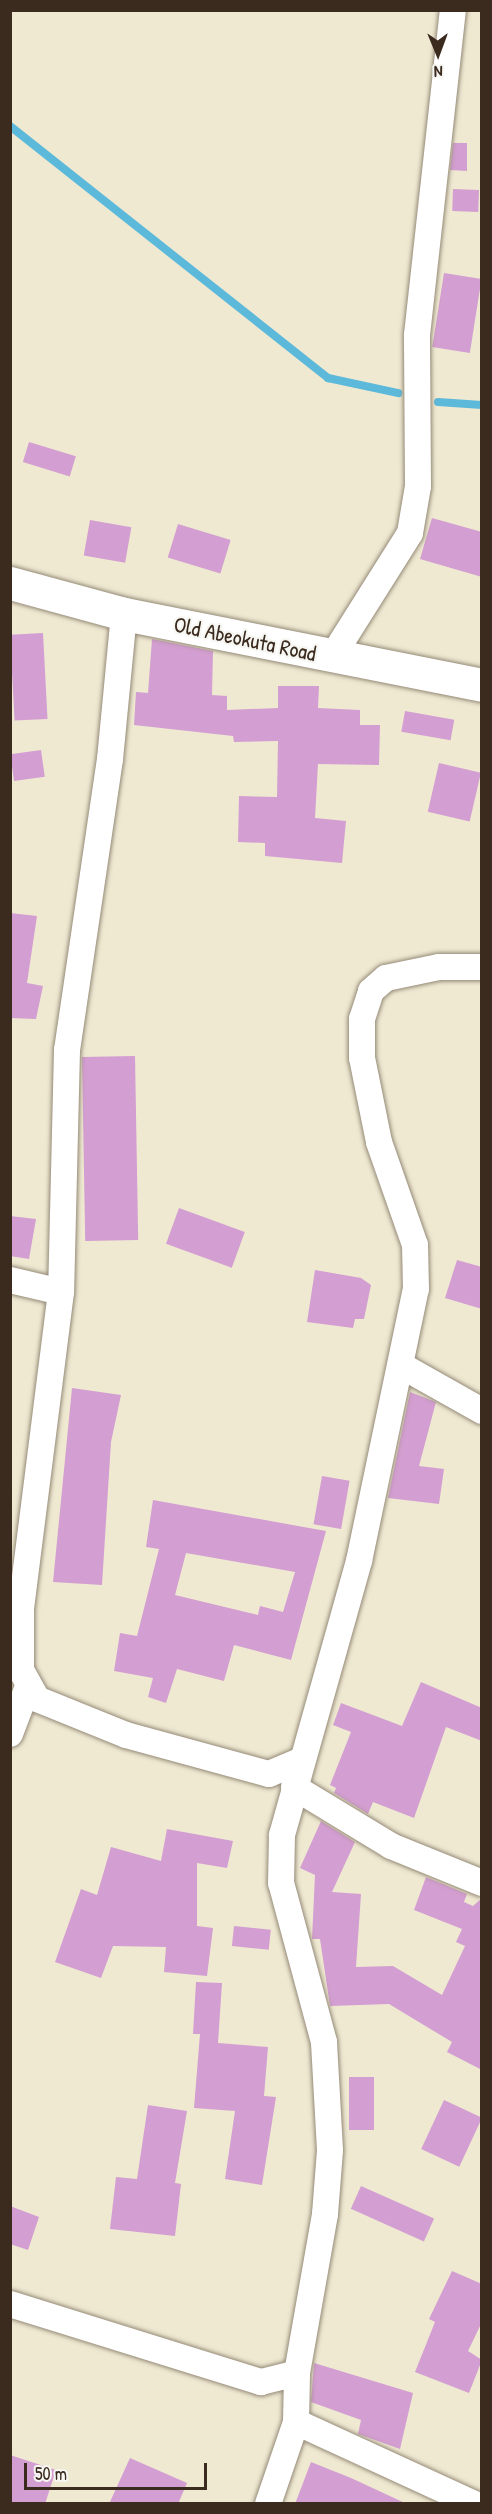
<!DOCTYPE html>
<style>
body{margin:0}
#map{position:relative;width:492px;height:2514px;overflow:hidden;background:#efe9d2;font-family:"Patrick Hand",sans-serif}
div>[style]{position:absolute}
.stream>*{height:8px;margin:-4px;padding:0 4px;transform-origin:4px;border-radius:4px;background:#5cb9da}
.building>*{inset:0;background:#d39ed1;transform-origin:0 0}
.roads{filter:drop-shadow(0 0 2px #958a78) drop-shadow(0 0 2px #958a78)}
.street>*{height:26px;margin:-13px;padding:0 13px;transform-origin:13px;border-radius:13px;background:#fff}
.highway>*{height:33px;margin:-16.5px;padding:0 16.5px;transform-origin:16.5px;border-radius:16.5px;background:#fff}
span{translate:-50% -50%;white-space:nowrap;text-align:center;line-height:1.15;-webkit-text-stroke:4.5px #f6f6f2;paint-order:stroke}
.street-label{font-size:22px;color:#3b2a1e}
.frame{position:absolute;inset:0;border:12px solid #3b2a1e;pointer-events:none}
.north{position:absolute;left:408px;top:24px;width:60px;height:60px;-webkit-text-stroke:4px #f6f6f2;paint-order:stroke;rotate:179deg;font-size:16px;font-weight:700;line-height:24px;text-align:center;color:#3b2a1e}
.north::after{content:'';display:block;margin:auto;width:21px;height:27px;background:#3b2a1e;clip-path:polygon(50% 0,100% 100%,50% 72%,0 100%)}
.scale{position:absolute;left:24px;top:2463px;width:183px;height:27px;box-sizing:border-box;border:3px solid #3b2a1e;border-top:0;padding-left:8px;font-size:18px;line-height:21px;white-space:nowrap;color:#3b2a1e;-webkit-text-stroke:4px #f6f6f2;paint-order:stroke}
</style>
<div id="map">
<div class="stream">
<i style="left:10px;top:126px;width:406px;rotate:38.4deg"></i>
<i style="left:328px;top:378px;width:72px;rotate:12.1deg"></i>
<i style="left:438px;top:402px;width:44px;rotate:3.9deg"></i>
</div>
<div class="building">
<i style="clip-path:polygon(453px 143px,467px 143px,467px 171px,450px 170px)"></i>
<i style="left:453px;top:189px;width:26px;height:22px;rotate:2deg"></i>
<i style="left:444px;top:273px;width:38px;height:75px;rotate:9deg"></i>
<i style="left:29px;top:442px;width:49px;height:21px;rotate:17deg"></i>
<i style="clip-path:polygon(432px 518px,482px 532px,482px 577px,420px 559px)"></i>
<i style="left:90px;top:520px;width:42px;height:36px;rotate:10deg"></i>
<i style="left:178px;top:524px;width:55px;height:35px;rotate:17deg"></i>
<i style="left:43px;top:633px;width:86px;height:33px;rotate:87deg"></i>
<i style="clip-path:polygon(152px 639px,213px 651px,212px 695px,227px 696px,227px 710px,278px 708px,278px 686px,319px 686px,318px 708px,360px 710px,360px 725px,380px 725px,379px 765px,318px 764px,315px 818px,346px 821px,342px 863px,265px 856px,265px 843px,238px 842px,239px 796px,277px 797px,278px 741px,234px 742px,233px 736px,134px 725px,136px 692px,148px 693px)"></i>
<i style="left:405px;top:711px;width:50px;height:21px;rotate:10deg"></i>
<i style="left:41px;top:750px;width:27px;height:31px;rotate:82deg"></i>
<i style="left:439px;top:763px;width:43px;height:50px;rotate:13deg"></i>
<i style="clip-path:polygon(10px 913px,37px 916px,27px 983px,43px 986px,36px 1019px,10px 1018px)"></i>
<i style="left:135px;top:1056px;width:184px;height:53px;rotate:89deg"></i>
<i style="left:179px;top:1208px;width:70px;height:38px;rotate:20deg"></i>
<i style="clip-path:polygon(10px 1216px,36px 1219px,29px 1259px,10px 1256px)"></i>
<i style="clip-path:polygon(457px 1260px,482px 1267px,482px 1309px,445px 1298px)"></i>
<i style="clip-path:polygon(315px 1270px,361px 1278px,371px 1285px,364px 1319px,355px 1319px,353px 1328px,307px 1322px)"></i>
<i style="clip-path:polygon(72px 1388px,121px 1395px,111px 1442px,102px 1585px,53px 1582px)"></i>
<i style="clip-path:polygon(410px 1392px,436px 1402px,419px 1466px,444px 1469px,439px 1504px,388px 1498px)"></i>
<i style="left:322px;top:1476px;width:28px;height:49px;rotate:10deg"></i>
<i style="clip-path:polygon(evenodd,153px 1500px,326px 1531px,291px 1660px,234px 1645px,224px 1681px,177px 1669px,166px 1703px,148px 1697px,153px 1678px,114px 1671px,120px 1633px,137px 1636px,159px 1549px,146px 1547px,153px 1500px,186px 1553px,295px 1572px,283px 1612px,260px 1606px,258px 1615px,175px 1595px,186px 1553px)"></i>
<i style="clip-path:polygon(421px 1682px,482px 1708px,482px 1741px,446px 1727px,414px 1818px,373px 1802px,368px 1814px,334px 1793px,336px 1788px,330px 1785px,351px 1732px,333px 1725px,341px 1703px,402px 1726px)"></i>
<i style="clip-path:polygon(321px 1821px,355px 1842px,332px 1892px,361px 1894px,356px 1967px,393px 1966px,442px 1995px,465px 1946px,456px 1942px,462px 1929px,414px 1910px,426px 1877px,467px 1894px,464px 1902px,473px 1906px,482px 1898px,482px 2070px,447px 2052px,452px 2042px,389px 2004px,330px 2006px,320px 1939px,312px 1939px,315px 1875px,300px 1868px)"></i>
<i style="clip-path:polygon(167px 1829px,233px 1841px,227px 1868px,197px 1863px,197px 1926px,213px 1928px,207px 1976px,164px 1972px,166px 1947px,113px 1946px,101px 1978px,55px 1962px,81px 1889px,97px 1895px,111px 1847px,161px 1861px)"></i>
<i style="left:234px;top:1926px;width:37px;height:20px;rotate:6deg"></i>
<i style="clip-path:polygon(196px 1982px,222px 1983px,218px 2043px,268px 2047px,264px 2096px,276px 2097px,262px 2185px,225px 2179px,235px 2111px,194px 2108px,200px 2034px,193px 2034px)"></i>
<i style="left:349px;top:2077px;width:25px;height:53px"></i>
<i style="left:444px;top:2100px;width:42px;height:54px;rotate:25deg"></i>
<i style="clip-path:polygon(148px 2105px,187px 2111px,175px 2183px,181px 2184px,175px 2236px,110px 2229px,116px 2177px,137px 2179px)"></i>
<i style="left:361px;top:2186px;width:80px;height:25px;rotate:24deg"></i>
<i style="clip-path:polygon(10px 2206px,39px 2217px,28px 2250px,10px 2244px)"></i>
<i style="clip-path:polygon(452px 2271px,482px 2284px,482px 2322px,468px 2351px,482px 2360px,469px 2393px,415px 2372px,435px 2322px,429px 2319px)"></i>
<i style="clip-path:polygon(314px 2363px,413px 2393px,400px 2449px,358px 2434px,361px 2420px,311px 2402px)"></i>
<i style="clip-path:polygon(10px 2455px,56px 2470px,45px 2504px,10px 2504px)"></i>
<i style="clip-path:polygon(130px 2458px,187px 2483px,178px 2504px,109px 2504px)"></i>
<i style="clip-path:polygon(311px 2462px,351px 2478px,407px 2504px,295px 2504px)"></i>
</div>
<div class="roads">
<div class="street">
<i style="left:124px;top:614px;width:146px;rotate:95.5deg"></i>
<i style="left:110px;top:759px;width:294px;rotate:98.4deg"></i>
<i style="left:67px;top:1050px;width:242px;rotate:91.4deg"></i>
<i style="left:61px;top:1292px;width:319px;rotate:97.2deg"></i>
<i style="left:21px;top:1608px;width:62px;rotate:90deg"></i>
<i style="left:21px;top:1670px;width:33px;rotate:61deg"></i>
<i style="left:37px;top:1699px;width:96px;rotate:22deg"></i>
<i style="left:126px;top:1735px;width:148px;rotate:15.3deg"></i>
<i style="left:269px;top:1774px;width:36px;rotate:-23deg"></i>
<i style="left:332px;top:657px;width:146px;rotate:-57.8deg"></i>
<i style="left:410px;top:533px;width:48px;rotate:-80.3deg"></i>
<i style="left:418px;top:486px;width:151px;rotate:-90.4deg"></i>
<i style="left:417px;top:335px;width:327px;rotate:-83.7deg"></i>
<i style="left:10px;top:1280px;width:52px;rotate:13.2deg"></i>
<i style="left:402px;top:1366px;width:92px;rotate:29.4deg"></i>
<i style="left:10px;top:1734px;width:48px;rotate:-69.3deg"></i>
<i style="left:294px;top:1787px;width:114px;rotate:31.3deg"></i>
<i style="left:391px;top:1846px;width:98px;rotate:22.1deg"></i>
<i style="left:10px;top:2304px;width:263px;rotate:17.3deg"></i>
<i style="left:261px;top:2382px;width:37px;rotate:-14deg"></i>
<i style="left:296px;top:2422px;width:196px;rotate:24.7deg"></i>
<i style="left:268px;top:2504px;width:87px;rotate:-71.1deg"></i>
<i style="left:296px;top:2422px;width:49px;rotate:-88.8deg"></i>
<i style="left:297px;top:2373px;width:161px;rotate:-80deg"></i>
<i style="left:325px;top:2214px;width:64px;rotate:-85.5deg"></i>
<i style="left:330px;top:2150px;width:108px;rotate:-93.2deg"></i>
<i style="left:324px;top:2042px;width:165px;rotate:-105.1deg"></i>
<i style="left:281px;top:1883px;width:48px;rotate:-88.8deg"></i>
<i style="left:282px;top:1835px;width:285px;rotate:-74.3deg"></i>
<i style="left:359px;top:1561px;width:278px;rotate:-78.2deg"></i>
<i style="left:416px;top:1289px;width:44px;rotate:-91.3deg"></i>
<i style="left:415px;top:1245px;width:109px;rotate:-109.3deg"></i>
<i style="left:379px;top:1142px;width:86px;rotate:-101.4deg"></i>
<i style="left:362px;top:1058px;width:39px;rotate:-90deg"></i>
<i style="left:362px;top:1019px;width:29px;rotate:-72deg"></i>
<i style="left:371px;top:991px;width:20px;rotate:-41deg"></i>
<i style="left:386px;top:978px;width:54px;rotate:-11.7deg"></i>
<i style="left:439px;top:967px;width:43px"></i>
</div>
<div class="highway">
<i style="left:10px;top:583px;width:118px;rotate:15.2deg"></i>
<i style="left:124px;top:614px;width:365px;rotate:11.2deg"></i>
</div>
</div>
<div class="street-label">
<span style="left:245px;top:639px;rotate:12deg">Old Abeokuta Road</span>
</div>
<div class="frame"></div>
<div class="north">N</div>
<div class="scale">50 m</div>
</div>
